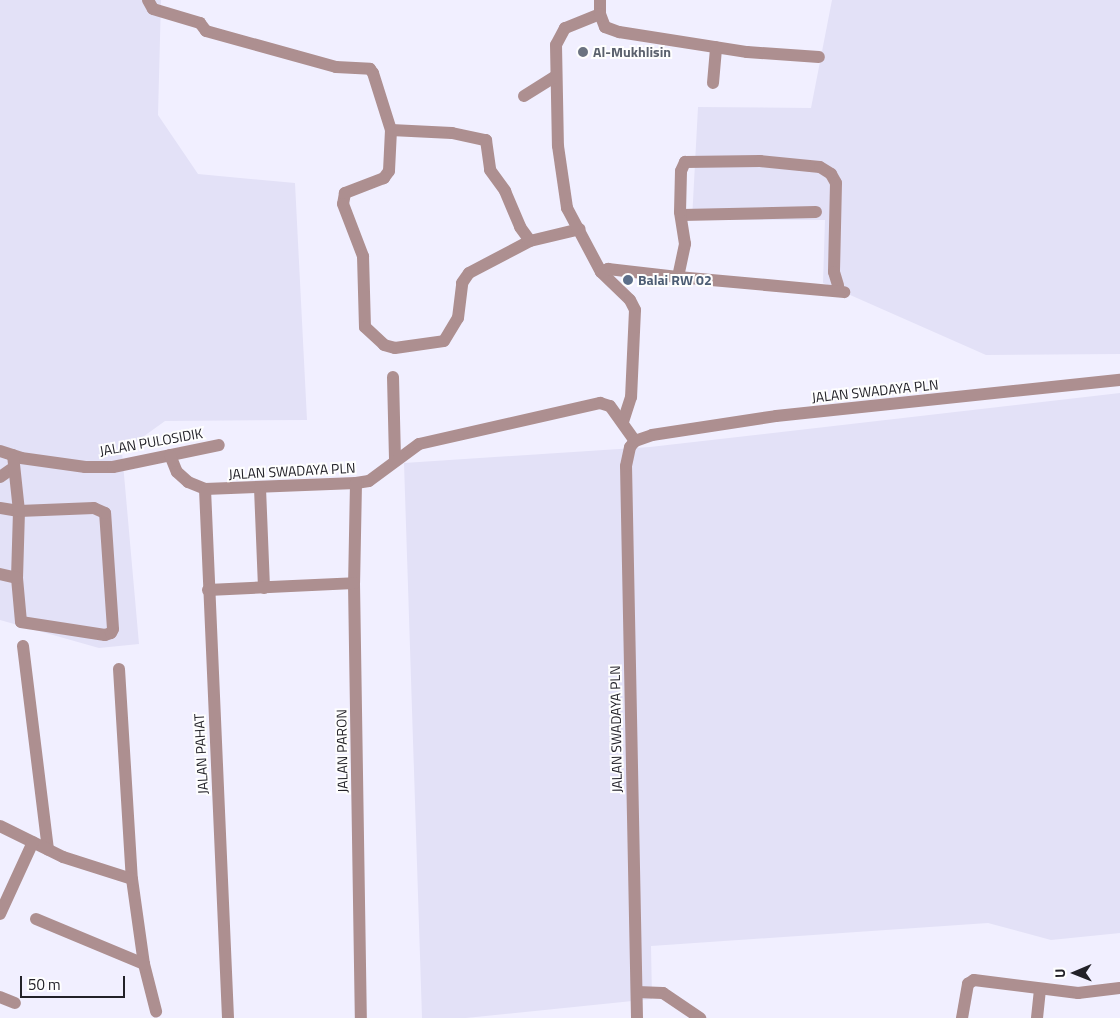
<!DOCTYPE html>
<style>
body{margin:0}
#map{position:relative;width:1120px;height:1018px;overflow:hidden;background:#f1efff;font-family:"Titillium Web",sans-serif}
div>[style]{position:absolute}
.built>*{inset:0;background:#e3e1f7}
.minor>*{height:12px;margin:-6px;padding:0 6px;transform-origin:6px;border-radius:6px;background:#ad8f90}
.dots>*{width:14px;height:14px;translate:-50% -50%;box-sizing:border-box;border:2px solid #fefefe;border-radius:50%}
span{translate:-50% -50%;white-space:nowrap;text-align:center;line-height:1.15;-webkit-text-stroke:4px #fefefe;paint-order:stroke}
.worship-label{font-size:14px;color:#5b616d;font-weight:700}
.left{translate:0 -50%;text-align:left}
.service-label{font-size:14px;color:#4e5e75;font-weight:700}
.street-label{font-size:14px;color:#222128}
.north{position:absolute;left:1050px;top:948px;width:50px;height:50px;-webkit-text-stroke:4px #fefefe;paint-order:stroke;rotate:269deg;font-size:14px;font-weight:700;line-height:20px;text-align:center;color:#222128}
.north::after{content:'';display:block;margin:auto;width:18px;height:22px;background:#222128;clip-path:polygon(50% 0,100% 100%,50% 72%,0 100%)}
.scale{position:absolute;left:20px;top:976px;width:105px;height:22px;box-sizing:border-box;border:2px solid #222128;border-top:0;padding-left:6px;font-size:15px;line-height:18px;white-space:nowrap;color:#222128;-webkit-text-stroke:4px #fefefe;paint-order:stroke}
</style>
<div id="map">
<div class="built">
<i style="clip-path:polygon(0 0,161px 0,158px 115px,198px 174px,295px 183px,307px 420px,165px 421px,122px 452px,139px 644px,99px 648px,0 620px)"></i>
<i style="clip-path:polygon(832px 0,1120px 0,1120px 354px,986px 355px,823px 283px,825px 220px,692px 220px,698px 107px,811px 108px)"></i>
<i style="clip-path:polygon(1120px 393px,1120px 933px,1051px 940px,988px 923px,651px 946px,652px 999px,466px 1018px,422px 1018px,404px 463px,650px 447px)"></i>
</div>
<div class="minor">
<i style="left:148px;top:0;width:10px;rotate:61deg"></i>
<i style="left:153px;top:9px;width:49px;rotate:16.6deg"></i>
<i style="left:200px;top:23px;width:10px;rotate:53deg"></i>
<i style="left:206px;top:31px;width:135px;rotate:15.5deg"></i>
<i style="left:336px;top:67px;width:34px;rotate:3deg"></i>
<i style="left:370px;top:69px;width:5px;rotate:53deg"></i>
<i style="left:373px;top:73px;width:60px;rotate:72.5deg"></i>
<i style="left:391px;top:130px;width:41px;rotate:92.8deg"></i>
<i style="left:389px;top:171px;width:9px;rotate:126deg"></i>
<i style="left:384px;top:178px;width:42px;rotate:159deg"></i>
<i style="left:345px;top:193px;width:11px;rotate:100deg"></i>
<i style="left:343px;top:204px;width:56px;rotate:69deg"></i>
<i style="left:363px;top:256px;width:71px;rotate:88.4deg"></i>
<i style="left:365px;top:327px;width:26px;rotate:43deg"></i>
<i style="left:384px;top:345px;width:11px;rotate:15deg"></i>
<i style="left:395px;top:348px;width:49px;rotate:-8.1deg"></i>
<i style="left:444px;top:341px;width:27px;rotate:-59deg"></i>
<i style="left:458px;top:318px;width:35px;rotate:-83deg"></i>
<i style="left:462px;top:283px;width:12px;rotate:-55deg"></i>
<i style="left:469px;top:273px;width:69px;rotate:-27.7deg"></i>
<i style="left:530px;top:241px;width:51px;rotate:-13.5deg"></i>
<i style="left:600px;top:0;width:14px;rotate:90deg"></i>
<i style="left:600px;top:14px;width:38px;rotate:158deg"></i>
<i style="left:565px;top:28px;width:19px;rotate:118deg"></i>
<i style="left:556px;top:45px;width:101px;rotate:88.9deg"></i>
<i style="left:558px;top:146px;width:63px;rotate:81.7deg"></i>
<i style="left:567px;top:208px;width:72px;rotate:62deg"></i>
<i style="left:601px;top:272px;width:40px;rotate:44deg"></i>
<i style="left:630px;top:300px;width:11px;rotate:63deg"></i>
<i style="left:635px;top:310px;width:87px;rotate:92.6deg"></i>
<i style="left:631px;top:397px;width:25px;rotate:108deg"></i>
<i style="left:600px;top:14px;width:14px;rotate:69deg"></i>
<i style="left:605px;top:27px;width:15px;rotate:20deg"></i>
<i style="left:619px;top:32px;width:130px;rotate:8.9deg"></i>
<i style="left:747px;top:52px;width:72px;rotate:4deg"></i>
<i style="left:713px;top:83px;width:36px;rotate:-85deg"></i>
<i style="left:524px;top:96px;width:36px;rotate:-32deg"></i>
<i style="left:391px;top:130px;width:61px;rotate:2.8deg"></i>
<i style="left:452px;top:133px;width:35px;rotate:12deg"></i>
<i style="left:486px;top:140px;width:30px;rotate:82deg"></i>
<i style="left:490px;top:170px;width:26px;rotate:54deg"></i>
<i style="left:505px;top:191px;width:39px;rotate:67deg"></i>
<i style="left:520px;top:227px;width:17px;rotate:54deg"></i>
<i style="left:682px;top:215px;width:134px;rotate:-1.3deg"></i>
<i style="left:601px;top:272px;width:8px;rotate:-23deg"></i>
<i style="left:608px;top:269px;width:70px;rotate:6.5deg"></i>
<i style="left:678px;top:277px;width:34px;rotate:-78deg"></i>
<i style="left:685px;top:244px;width:32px;rotate:-99deg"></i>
<i style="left:680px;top:212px;width:41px;rotate:-88.6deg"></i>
<i style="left:681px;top:171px;width:10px;rotate:-66deg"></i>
<i style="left:685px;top:162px;width:75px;rotate:-0.8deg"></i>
<i style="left:760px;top:161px;width:60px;rotate:5.7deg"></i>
<i style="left:820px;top:167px;width:13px;rotate:32deg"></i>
<i style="left:831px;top:174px;width:10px;rotate:61deg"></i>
<i style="left:836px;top:183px;width:89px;rotate:91.3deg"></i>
<i style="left:834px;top:272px;width:14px;rotate:73deg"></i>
<i style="left:678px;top:277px;width:167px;rotate:5.2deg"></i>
<i style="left:393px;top:377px;width:83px;rotate:88.6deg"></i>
<i style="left:0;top:451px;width:22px;rotate:18deg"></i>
<i style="left:21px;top:458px;width:65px;rotate:8deg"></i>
<i style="left:85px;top:467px;width:28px"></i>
<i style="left:113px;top:467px;width:108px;rotate:-11.7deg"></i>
<i style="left:170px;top:455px;width:18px;rotate:68deg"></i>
<i style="left:177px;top:472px;width:15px;rotate:42deg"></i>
<i style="left:188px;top:482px;width:18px;rotate:22deg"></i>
<i style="left:205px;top:489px;width:151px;rotate:-2.3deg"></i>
<i style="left:356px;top:483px;width:13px;rotate:-9deg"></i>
<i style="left:369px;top:481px;width:62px;rotate:-36.5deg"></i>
<i style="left:419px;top:444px;width:186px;rotate:-12.8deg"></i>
<i style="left:600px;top:403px;width:10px;rotate:17deg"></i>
<i style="left:610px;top:406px;width:43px;rotate:54.5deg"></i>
<i style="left:0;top:477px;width:16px;rotate:-35deg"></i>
<i style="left:356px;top:483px;width:100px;rotate:91.1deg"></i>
<i style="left:354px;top:583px;width:435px;rotate:89.1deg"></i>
<i style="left:260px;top:488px;width:100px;rotate:87.7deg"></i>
<i style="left:205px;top:489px;width:529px;rotate:87.51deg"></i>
<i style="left:0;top:508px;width:19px;rotate:9deg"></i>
<i style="left:19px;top:511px;width:67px;rotate:91.7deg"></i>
<i style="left:17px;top:578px;width:44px;rotate:84.8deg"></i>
<i style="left:21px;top:622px;width:85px;rotate:8.8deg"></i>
<i style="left:105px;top:635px;width:6px;rotate:-18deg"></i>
<i style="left:111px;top:633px;width:4px;rotate:-63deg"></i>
<i style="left:113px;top:629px;width:116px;rotate:-93.9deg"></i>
<i style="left:105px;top:513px;width:12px;rotate:-156deg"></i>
<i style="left:94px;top:508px;width:75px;rotate:177.7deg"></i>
<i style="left:19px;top:511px;width:56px;rotate:-96.1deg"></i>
<i style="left:0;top:574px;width:17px;rotate:13deg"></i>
<i style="left:208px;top:590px;width:146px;rotate:-2.7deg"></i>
<i style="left:23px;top:646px;width:205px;rotate:83deg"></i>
<i style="left:119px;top:669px;width:210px;rotate:86.5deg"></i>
<i style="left:132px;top:879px;width:86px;rotate:82deg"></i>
<i style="left:144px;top:964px;width:49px;rotate:75.7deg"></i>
<i style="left:0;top:826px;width:70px;rotate:26.2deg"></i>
<i style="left:63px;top:857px;width:72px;rotate:17.7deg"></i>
<i style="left:0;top:914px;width:79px;rotate:-65.4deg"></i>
<i style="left:36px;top:919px;width:117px;rotate:22.6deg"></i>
<i style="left:637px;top:992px;width:26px;rotate:2deg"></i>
<i style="left:663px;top:993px;width:45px;rotate:34deg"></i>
<i style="left:0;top:997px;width:16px;rotate:22deg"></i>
<i style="left:637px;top:1018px;width:552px;rotate:-91.14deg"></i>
<i style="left:626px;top:466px;width:19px;rotate:-78deg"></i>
<i style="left:630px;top:447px;width:8px;rotate:-50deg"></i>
<i style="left:635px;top:441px;width:18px;rotate:-19deg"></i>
<i style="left:652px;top:435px;width:125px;rotate:-8.7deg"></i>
<i style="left:776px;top:416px;width:346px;rotate:-6deg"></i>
<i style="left:962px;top:1018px;width:35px;rotate:-80deg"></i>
<i style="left:968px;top:984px;width:7px;rotate:-34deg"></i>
<i style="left:974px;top:980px;width:105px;rotate:7.1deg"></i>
<i style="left:1078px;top:993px;width:42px;rotate:-6.8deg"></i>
<i style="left:1037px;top:1018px;width:28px;rotate:-84deg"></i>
</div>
<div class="dots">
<i style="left:583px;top:52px;background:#6b7280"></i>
<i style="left:628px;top:280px;background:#5c6f8a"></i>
</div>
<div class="worship-label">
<span class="left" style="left:593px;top:52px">Al-Mukhlisin</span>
</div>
<div class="service-label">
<span class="left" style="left:638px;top:280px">Balai RW 02</span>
</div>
<div class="street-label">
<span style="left:875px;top:391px;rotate:-6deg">JALAN SWADAYA PLN</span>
<span style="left:151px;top:442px;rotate:-10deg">JALAN PULOSIDIK</span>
<span style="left:292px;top:471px;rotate:-3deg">JALAN SWADAYA PLN</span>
<span style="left:616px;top:729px;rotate:-91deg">JALAN SWADAYA PLN</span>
<span style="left:342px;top:751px;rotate:-91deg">JALAN PARON</span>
<span style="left:201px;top:754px;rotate:-93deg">JALAN PAHAT</span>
</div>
<div class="north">U</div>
<div class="scale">50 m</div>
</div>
